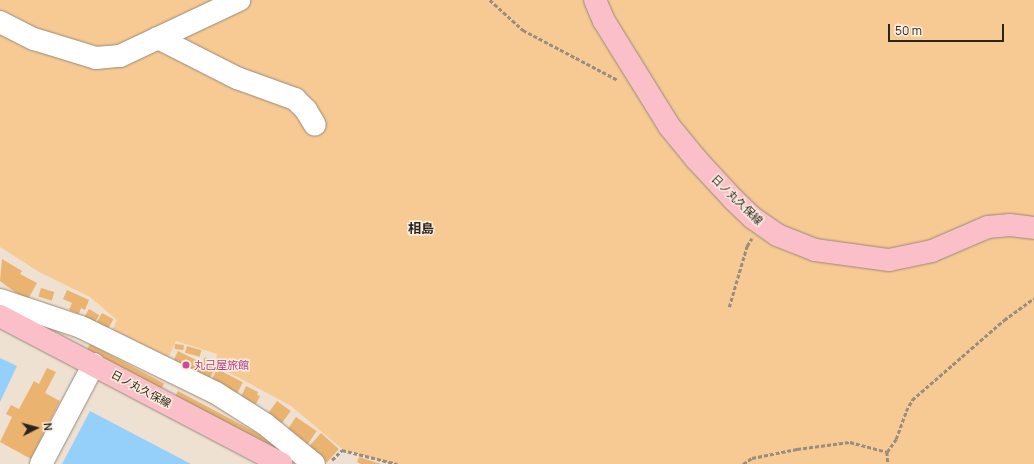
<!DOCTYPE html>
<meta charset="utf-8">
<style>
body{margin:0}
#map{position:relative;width:1034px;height:464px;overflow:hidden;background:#efe1d1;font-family:Manrope,"Noto Sans JP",sans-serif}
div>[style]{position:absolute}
.green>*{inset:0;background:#f8ca93}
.water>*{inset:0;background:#94d0f9}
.building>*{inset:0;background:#eab370;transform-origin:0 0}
.path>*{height:2.5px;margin-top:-1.25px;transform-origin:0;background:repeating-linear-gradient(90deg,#978d81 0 4px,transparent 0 6px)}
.roads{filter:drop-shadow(0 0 1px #96897a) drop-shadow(0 0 1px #96897a)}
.minor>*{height:22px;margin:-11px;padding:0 11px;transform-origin:11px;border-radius:11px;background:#fff}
.major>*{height:22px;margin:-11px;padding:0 11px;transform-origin:11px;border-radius:11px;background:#fbbfca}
.dots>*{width:11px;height:11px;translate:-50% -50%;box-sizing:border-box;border:2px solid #fdeede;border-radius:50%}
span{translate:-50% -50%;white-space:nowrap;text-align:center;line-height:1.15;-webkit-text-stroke:3px #fdeede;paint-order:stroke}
.street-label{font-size:11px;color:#2a241e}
.hotel-label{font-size:11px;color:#b23c85}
.left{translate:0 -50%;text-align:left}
.quarter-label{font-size:13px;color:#2a241e;font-weight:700}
.north{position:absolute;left:16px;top:408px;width:40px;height:40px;-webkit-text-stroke:3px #fdeede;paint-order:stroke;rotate:84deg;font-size:11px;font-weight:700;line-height:16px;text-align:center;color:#2a241e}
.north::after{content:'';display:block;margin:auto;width:14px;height:18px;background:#2a241e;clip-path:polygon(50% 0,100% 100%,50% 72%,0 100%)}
.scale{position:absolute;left:888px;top:24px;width:116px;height:18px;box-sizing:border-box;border:2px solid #2a241e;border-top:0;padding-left:5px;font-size:12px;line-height:14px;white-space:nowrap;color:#2a241e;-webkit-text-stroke:3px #fdeede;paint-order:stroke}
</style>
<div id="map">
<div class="green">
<i style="clip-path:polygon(0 0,1034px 0,1034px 464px,391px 464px,342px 449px,291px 406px,215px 365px,217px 354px,176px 341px,166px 363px,111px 333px,117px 320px,90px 297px,39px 272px,0 247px)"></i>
</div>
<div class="water">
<i style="clip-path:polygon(0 358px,17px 366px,0 402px)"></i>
<i style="clip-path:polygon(90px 411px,191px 464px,62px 464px)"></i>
</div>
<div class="building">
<i style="clip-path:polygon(2px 259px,22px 271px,20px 274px,37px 283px,27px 301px,0 281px)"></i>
<i style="left:41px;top:288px;width:14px;height:9px;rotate:17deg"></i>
<i style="clip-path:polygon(67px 290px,89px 300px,85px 310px,81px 308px,79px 314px,69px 310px,72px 303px,63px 299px)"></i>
<i style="left:89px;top:309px;width:12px;height:13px;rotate:31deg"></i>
<i style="left:102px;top:313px;width:13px;height:15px;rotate:29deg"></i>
<i style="left:90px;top:344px;width:84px;height:10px;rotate:28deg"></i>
<i style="left:175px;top:344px;width:9px;height:5px;rotate:6deg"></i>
<i style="left:187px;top:346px;width:15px;height:7px;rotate:16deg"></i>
<i style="clip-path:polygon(178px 351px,202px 363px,205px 357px,210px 360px,207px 364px,215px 368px,207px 384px,171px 366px)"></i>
<i style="clip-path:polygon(47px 368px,56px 372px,45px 393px,60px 401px,31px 459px,0 442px,12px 417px,6px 414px,11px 405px,19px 409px,34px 381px,39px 384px)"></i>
<i style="left:217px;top:369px;width:29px;height:14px;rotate:27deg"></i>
<i style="clip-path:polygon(246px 386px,258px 392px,257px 395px,260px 396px,256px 404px,241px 397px)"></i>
<i style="left:178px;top:391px;width:117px;height:8px;rotate:28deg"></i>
<i style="left:277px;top:401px;width:17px;height:19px;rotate:36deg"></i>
<i style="left:296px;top:417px;width:25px;height:17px;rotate:34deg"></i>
<i style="left:321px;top:433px;width:24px;height:18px;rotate:42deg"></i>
<i style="clip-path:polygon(359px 457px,381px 464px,361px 464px,357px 462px)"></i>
</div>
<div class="path">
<i style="left:490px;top:0;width:45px;rotate:42.3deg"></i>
<i style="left:523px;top:30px;width:107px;rotate:27.8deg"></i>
<i style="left:729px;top:307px;width:64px;rotate:-73.6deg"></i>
<i style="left:747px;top:246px;width:9px;rotate:-58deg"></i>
<i style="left:887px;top:452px;width:16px;rotate:-55deg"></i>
<i style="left:896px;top:439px;width:30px;rotate:-70deg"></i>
<i style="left:906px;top:411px;width:13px;rotate:-61deg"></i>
<i style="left:912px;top:400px;width:122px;rotate:-41deg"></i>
<i style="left:1004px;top:320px;width:37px;rotate:-36deg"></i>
<i style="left:332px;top:460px;width:14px;rotate:-45deg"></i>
<i style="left:342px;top:450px;width:57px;rotate:14.3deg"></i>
<i style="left:743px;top:464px;width:11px;rotate:-34deg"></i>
<i style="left:752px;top:458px;width:46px;rotate:-11.3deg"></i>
<i style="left:797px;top:449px;width:53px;rotate:-7.5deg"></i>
<i style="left:850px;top:442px;width:38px;rotate:15deg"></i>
<i style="left:887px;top:452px;width:12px;rotate:85deg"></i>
</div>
<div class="roads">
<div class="minor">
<i style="left:0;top:22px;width:38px;rotate:27deg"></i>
<i style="left:34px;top:39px;width:65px;rotate:17deg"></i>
<i style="left:96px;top:58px;width:24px;rotate:-5deg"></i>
<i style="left:120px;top:56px;width:132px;rotate:-25.2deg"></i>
<i style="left:158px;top:38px;width:89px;rotate:26.9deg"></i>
<i style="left:237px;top:78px;width:62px;rotate:19.9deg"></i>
<i style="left:295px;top:99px;width:16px;rotate:45deg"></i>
<i style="left:306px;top:110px;width:17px;rotate:59deg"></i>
<i style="left:0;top:300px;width:85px;rotate:18.4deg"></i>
<i style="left:81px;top:327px;width:150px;rotate:26.1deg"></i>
<i style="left:216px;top:393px;width:58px;rotate:32.3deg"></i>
<i style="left:265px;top:424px;width:63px;rotate:39.2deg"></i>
<i style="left:41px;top:464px;width:113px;rotate:-62.1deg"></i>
</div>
<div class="major">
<i style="left:595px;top:0;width:23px;rotate:67deg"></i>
<i style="left:604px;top:21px;width:123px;rotate:58.2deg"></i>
<i style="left:669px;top:126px;width:43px;rotate:50.7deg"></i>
<i style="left:696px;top:159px;width:54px;rotate:47.2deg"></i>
<i style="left:733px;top:199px;width:28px;rotate:44deg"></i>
<i style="left:753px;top:218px;width:29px;rotate:35deg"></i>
<i style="left:777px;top:235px;width:41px;rotate:21.5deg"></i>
<i style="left:815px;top:250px;width:75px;rotate:7.7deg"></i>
<i style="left:889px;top:260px;width:44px;rotate:-11.8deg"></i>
<i style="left:932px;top:251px;width:61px;rotate:-23.2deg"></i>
<i style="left:988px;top:227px;width:22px;rotate:-5deg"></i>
<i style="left:1010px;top:225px;width:24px;rotate:7deg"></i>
<i style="left:0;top:316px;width:318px;rotate:27.7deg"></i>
</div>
</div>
<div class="dots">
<i style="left:186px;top:365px;background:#d1479c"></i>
</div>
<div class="street-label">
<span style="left:737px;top:200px;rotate:44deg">日ノ丸久保線</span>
<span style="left:141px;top:389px;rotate:28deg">日ノ丸久保線</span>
</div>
<div class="hotel-label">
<span class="left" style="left:194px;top:365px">丸己屋旅館</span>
</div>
<div class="quarter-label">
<span style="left:421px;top:228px">相島</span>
</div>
<div class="north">N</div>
<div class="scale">50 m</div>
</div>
